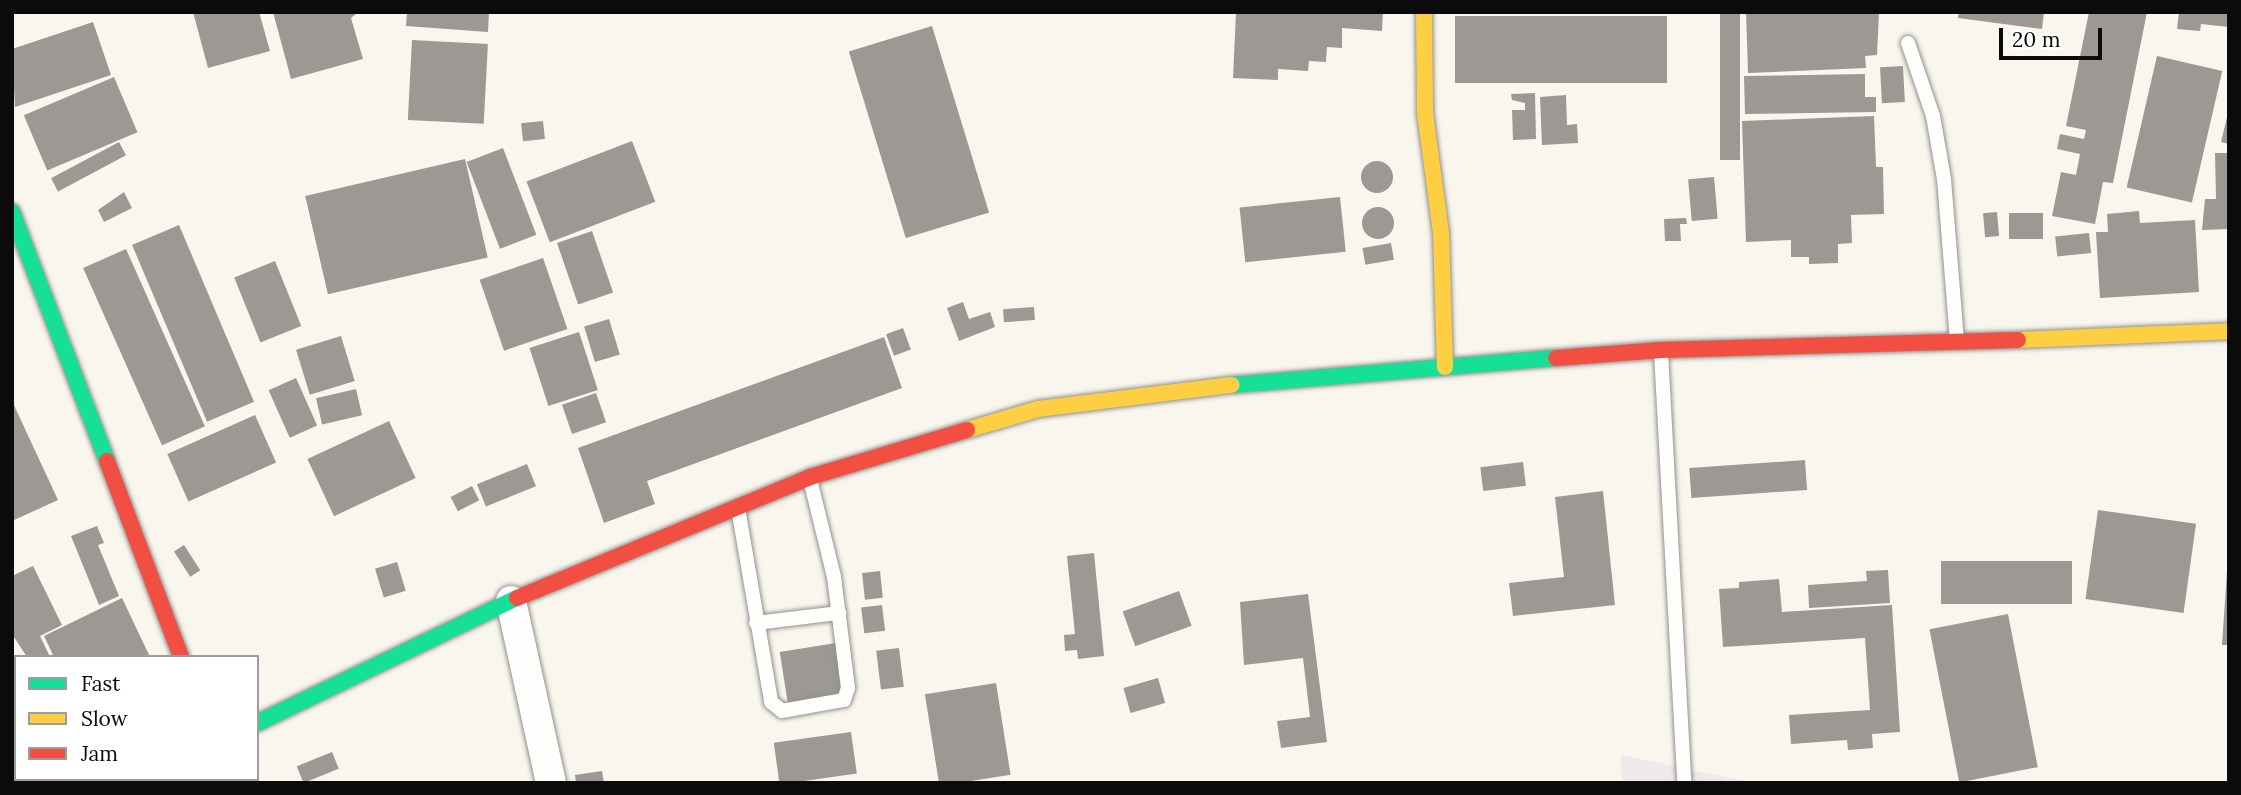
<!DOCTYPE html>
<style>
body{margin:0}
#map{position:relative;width:2241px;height:795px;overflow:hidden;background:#f9f6ee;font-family:Lora,serif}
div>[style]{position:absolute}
.industrial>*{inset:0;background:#efe9eb}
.building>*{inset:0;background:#9c9894;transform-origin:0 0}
.round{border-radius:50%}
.roads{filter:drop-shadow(0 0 2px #92918d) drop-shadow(0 0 2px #92918d)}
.lane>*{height:14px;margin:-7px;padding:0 7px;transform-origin:7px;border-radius:7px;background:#fefefc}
.street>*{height:30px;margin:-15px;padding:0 15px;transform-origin:15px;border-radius:15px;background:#fefefc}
.fast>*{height:16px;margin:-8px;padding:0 8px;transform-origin:8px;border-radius:8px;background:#16e098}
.slow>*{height:16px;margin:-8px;padding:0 8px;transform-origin:8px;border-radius:8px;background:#ffcf43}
.jam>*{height:16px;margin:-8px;padding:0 8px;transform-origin:8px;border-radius:8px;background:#f24e42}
span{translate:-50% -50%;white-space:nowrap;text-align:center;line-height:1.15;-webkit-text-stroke:7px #fff;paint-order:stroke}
.frame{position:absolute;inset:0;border:14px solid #0b0b0b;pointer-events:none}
.legend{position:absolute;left:14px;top:655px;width:245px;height:126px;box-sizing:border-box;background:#fff;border:2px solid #9d9d9d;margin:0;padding:9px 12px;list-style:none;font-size:21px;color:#0b0b0b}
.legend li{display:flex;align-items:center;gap:14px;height:35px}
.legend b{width:35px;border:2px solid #9d9d9d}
.scale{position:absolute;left:1999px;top:28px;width:103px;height:32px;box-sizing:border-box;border:4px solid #0b0b0b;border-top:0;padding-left:9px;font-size:21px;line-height:24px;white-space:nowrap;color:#0b0b0b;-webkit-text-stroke:5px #fff;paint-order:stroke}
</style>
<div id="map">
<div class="industrial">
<i style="clip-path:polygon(1621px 755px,1754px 783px,1622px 783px)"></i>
</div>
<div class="building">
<i style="clip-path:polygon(193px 12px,259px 12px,270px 51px,208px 68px)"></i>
<i style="clip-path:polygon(273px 12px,358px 12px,351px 18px,363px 59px,291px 79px)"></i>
<i style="clip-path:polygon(407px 12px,489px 12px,488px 32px,406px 26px)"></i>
<i style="clip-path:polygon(1236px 12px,1383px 12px,1382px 31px,1342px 28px,1342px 48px,1327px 47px,1326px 62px,1309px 61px,1308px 71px,1278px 69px,1278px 80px,1233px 78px)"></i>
<i style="left:1720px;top:12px;width:20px;height:148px"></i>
<i style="clip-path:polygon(1746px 12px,1879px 12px,1877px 55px,1865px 56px,1866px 68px,1748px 73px)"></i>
<i style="clip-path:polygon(1959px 12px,2044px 12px,2042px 29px,1958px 18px)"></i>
<i style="clip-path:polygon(2089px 12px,2147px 12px,2113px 183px,2103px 182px,2095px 224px,2052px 216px,2061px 172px,2076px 175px,2080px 154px,2057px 149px,2060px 134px,2084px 139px,2086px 130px,2066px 126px)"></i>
<i style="clip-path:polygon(2179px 12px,2229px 12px,2229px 27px,2201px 24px,2200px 31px,2177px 29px)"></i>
<i style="left:1667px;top:16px;width:67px;height:212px;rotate:90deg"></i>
<i style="clip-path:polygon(93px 22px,111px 75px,15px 107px,12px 49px)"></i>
<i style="left:932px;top:26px;width:195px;height:87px;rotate:73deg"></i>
<i style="left:412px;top:40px;width:76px;height:80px;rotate:3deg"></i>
<i style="left:2157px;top:56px;width:67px;height:135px;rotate:13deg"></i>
<i style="left:1903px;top:66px;width:36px;height:23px;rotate:87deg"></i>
<i style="clip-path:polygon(1865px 74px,1865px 97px,1876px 97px,1876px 112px,1745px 114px,1744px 76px)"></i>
<i style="left:114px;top:77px;width:60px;height:98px;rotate:67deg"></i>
<i style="clip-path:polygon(1535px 93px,1536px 139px,1513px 140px,1512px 110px,1525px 110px,1525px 103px,1512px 100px,1511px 94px)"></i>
<i style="clip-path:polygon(1566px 95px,1567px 125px,1577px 124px,1578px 143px,1542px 145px,1540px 97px)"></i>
<i style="clip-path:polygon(2229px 109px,2229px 144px,2221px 142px)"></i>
<i style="clip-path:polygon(1874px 116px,1876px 167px,1883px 167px,1884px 214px,1851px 215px,1852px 243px,1838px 244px,1838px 263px,1809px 264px,1809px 257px,1791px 257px,1791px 240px,1746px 242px,1742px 121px)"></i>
<i style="left:543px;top:121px;width:18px;height:22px;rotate:84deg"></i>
<i style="left:632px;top:141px;width:65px;height:113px;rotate:69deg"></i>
<i style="left:119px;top:142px;width:15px;height:77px;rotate:62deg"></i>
<i style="left:503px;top:148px;width:93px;height:39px;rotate:69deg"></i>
<i style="clip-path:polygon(2215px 153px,2229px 153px,2229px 229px,2202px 230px,2205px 199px,2216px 199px)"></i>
<i style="left:465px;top:159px;width:101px;height:164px;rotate:77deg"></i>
<i class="round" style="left:1361px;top:161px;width:32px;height:32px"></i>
<i style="left:1714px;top:177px;width:42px;height:26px;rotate:85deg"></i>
<i style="clip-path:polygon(124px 192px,132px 208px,104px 222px,98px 210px)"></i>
<i style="left:1340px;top:197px;width:55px;height:101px;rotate:84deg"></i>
<i class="round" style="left:1362px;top:207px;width:32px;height:32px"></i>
<i style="clip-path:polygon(2139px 211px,2140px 223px,2195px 220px,2199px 292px,2100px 298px,2096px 232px,2108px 232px,2107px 214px)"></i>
<i style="left:1997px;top:212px;width:24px;height:14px;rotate:85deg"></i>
<i style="left:2009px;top:213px;width:34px;height:26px"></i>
<i style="clip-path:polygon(1686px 218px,1687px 224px,1680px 224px,1681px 241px,1665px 241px,1664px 219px)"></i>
<i style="left:179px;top:225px;width:192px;height:51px;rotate:67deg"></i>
<i style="left:592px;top:231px;width:65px;height:37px;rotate:71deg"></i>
<i style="left:2089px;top:233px;width:20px;height:34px;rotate:84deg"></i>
<i style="left:1391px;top:243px;width:17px;height:29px;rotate:80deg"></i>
<i style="left:126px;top:249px;width:194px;height:47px;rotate:66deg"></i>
<i style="left:543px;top:258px;width:75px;height:67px;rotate:71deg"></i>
<i style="left:275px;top:261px;width:70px;height:44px;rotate:68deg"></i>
<i style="clip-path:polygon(963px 302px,969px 319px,990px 312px,995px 327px,959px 341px,947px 308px)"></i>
<i style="left:1034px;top:307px;width:13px;height:31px;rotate:86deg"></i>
<i style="left:609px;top:319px;width:37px;height:26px;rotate:73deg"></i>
<i style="left:903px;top:328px;width:23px;height:18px;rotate:70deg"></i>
<i style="left:579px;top:332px;width:61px;height:52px;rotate:72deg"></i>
<i style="left:341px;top:336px;width:47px;height:47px;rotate:73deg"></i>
<i style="clip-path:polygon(884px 337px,902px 388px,647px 481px,655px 504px,604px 523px,578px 448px)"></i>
<i style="left:296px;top:378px;width:52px;height:30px;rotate:66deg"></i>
<i style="left:356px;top:389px;width:27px;height:41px;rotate:77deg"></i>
<i style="left:596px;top:393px;width:31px;height:36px;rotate:71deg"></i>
<i style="clip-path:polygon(12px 401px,58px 500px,12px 521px)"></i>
<i style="left:255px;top:415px;width:52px;height:96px;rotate:66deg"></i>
<i style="left:389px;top:421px;width:63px;height:90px;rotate:65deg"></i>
<i style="left:1805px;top:460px;width:30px;height:116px;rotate:86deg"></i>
<i style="left:1523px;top:462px;width:24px;height:43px;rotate:83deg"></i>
<i style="left:527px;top:464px;width:24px;height:54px;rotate:68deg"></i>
<i style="left:472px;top:486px;width:16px;height:24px;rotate:63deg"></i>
<i style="clip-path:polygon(1603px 491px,1615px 605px,1513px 616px,1509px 583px,1564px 577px,1555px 497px)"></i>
<i style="left:2098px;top:510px;width:99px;height:90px;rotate:8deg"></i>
<i style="clip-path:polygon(97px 526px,104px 543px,98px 545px,119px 596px,99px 605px,71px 536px)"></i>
<i style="left:184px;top:545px;width:30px;height:12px;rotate:57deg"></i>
<i style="clip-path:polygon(1094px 553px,1104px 656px,1078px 659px,1077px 650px,1065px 651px,1064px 635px,1075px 634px,1067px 556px)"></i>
<i style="left:1941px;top:561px;width:131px;height:43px"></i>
<i style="left:397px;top:562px;width:30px;height:23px;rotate:73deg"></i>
<i style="clip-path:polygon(33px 566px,62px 625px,40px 636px,50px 657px,27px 657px,12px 634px,12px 576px)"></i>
<i style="clip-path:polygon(1888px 570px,1890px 603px,1809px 608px,1808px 585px,1867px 581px,1866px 571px)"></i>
<i style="left:880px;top:571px;width:27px;height:18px;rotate:84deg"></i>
<i style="clip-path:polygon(2227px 571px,2229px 571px,2229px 645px,2222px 645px)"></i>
<i style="clip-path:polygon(1779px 579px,1782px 612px,1892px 605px,1900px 732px,1872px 734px,1873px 748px,1848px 750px,1847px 740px,1791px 744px,1789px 715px,1870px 710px,1865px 638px,1723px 647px,1719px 589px,1739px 588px,1739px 582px)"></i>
<i style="left:1179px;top:591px;width:37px;height:60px;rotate:70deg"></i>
<i style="clip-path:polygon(1308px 594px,1327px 742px,1281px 748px,1277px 721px,1310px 717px,1303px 658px,1244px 665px,1240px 602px)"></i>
<i style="clip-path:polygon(122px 598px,150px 657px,54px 657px,44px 636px)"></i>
<i style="left:882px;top:605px;width:26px;height:21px;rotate:83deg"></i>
<i style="left:2008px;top:614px;width:156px;height:80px;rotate:79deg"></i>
<i style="left:836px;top:643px;width:51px;height:57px;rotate:81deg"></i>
<i style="left:899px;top:648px;width:39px;height:23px;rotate:83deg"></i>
<i style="left:1158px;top:678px;width:26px;height:36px;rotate:74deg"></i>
<i style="left:996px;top:683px;width:93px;height:72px;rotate:81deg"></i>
<i style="left:851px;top:732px;width:42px;height:78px;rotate:82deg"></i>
<i style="left:332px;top:752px;width:18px;height:38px;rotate:68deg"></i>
<i style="clip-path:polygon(602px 771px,604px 783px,576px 783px,575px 775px)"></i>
</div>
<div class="roads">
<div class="lane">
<i style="left:1908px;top:43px;width:77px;rotate:71.1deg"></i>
<i style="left:1933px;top:116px;width:64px;rotate:80.1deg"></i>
<i style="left:1944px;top:179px;width:162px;rotate:85.4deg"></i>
<i style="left:1661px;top:352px;width:432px;rotate:86.9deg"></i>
<i style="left:738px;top:508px;width:197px;rotate:80.3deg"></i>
<i style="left:771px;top:702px;width:14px;rotate:39deg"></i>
<i style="left:782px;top:711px;width:63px;rotate:-10.1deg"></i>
<i style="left:844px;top:700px;width:13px;rotate:-72deg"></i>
<i style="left:848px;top:688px;width:112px;rotate:-97.2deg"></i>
<i style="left:834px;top:577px;width:101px;rotate:-103.8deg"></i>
<i style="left:756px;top:623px;width:84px;rotate:-6.9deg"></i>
</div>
<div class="street">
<i style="left:511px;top:601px;width:186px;rotate:77.6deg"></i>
</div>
<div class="fast">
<i style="left:12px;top:212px;width:267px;rotate:69.1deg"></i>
<i style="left:1232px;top:385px;width:325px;rotate:-4.8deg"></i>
<i style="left:257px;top:723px;width:288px;rotate:-25.7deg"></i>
<i style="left:128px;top:783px;width:9px;rotate:-27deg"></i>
</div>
<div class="slow">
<i style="left:1424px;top:12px;width:101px;rotate:89.4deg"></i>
<i style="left:1425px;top:113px;width:121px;rotate:82.4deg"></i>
<i style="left:1441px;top:233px;width:134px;rotate:88.3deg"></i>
<i style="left:2018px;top:340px;width:211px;rotate:-2.4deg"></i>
<i style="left:967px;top:430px;width:74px;rotate:-16.5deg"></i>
<i style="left:1038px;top:409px;width:195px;rotate:-7.1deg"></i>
</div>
<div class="jam">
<i style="left:1556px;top:358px;width:105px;rotate:-4.4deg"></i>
<i style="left:1661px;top:350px;width:357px;rotate:-1.6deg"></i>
<i style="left:107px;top:461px;width:210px;rotate:69.3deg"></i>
<i style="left:517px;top:598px;width:317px;rotate:-22.4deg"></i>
<i style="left:810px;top:477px;width:164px;rotate:-16.7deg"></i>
</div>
</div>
<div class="frame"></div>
<ul class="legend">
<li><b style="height:9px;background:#16e098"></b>Fast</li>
<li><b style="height:9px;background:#ffcf43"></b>Slow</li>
<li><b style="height:9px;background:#f24e42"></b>Jam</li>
</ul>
<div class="scale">20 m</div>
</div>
